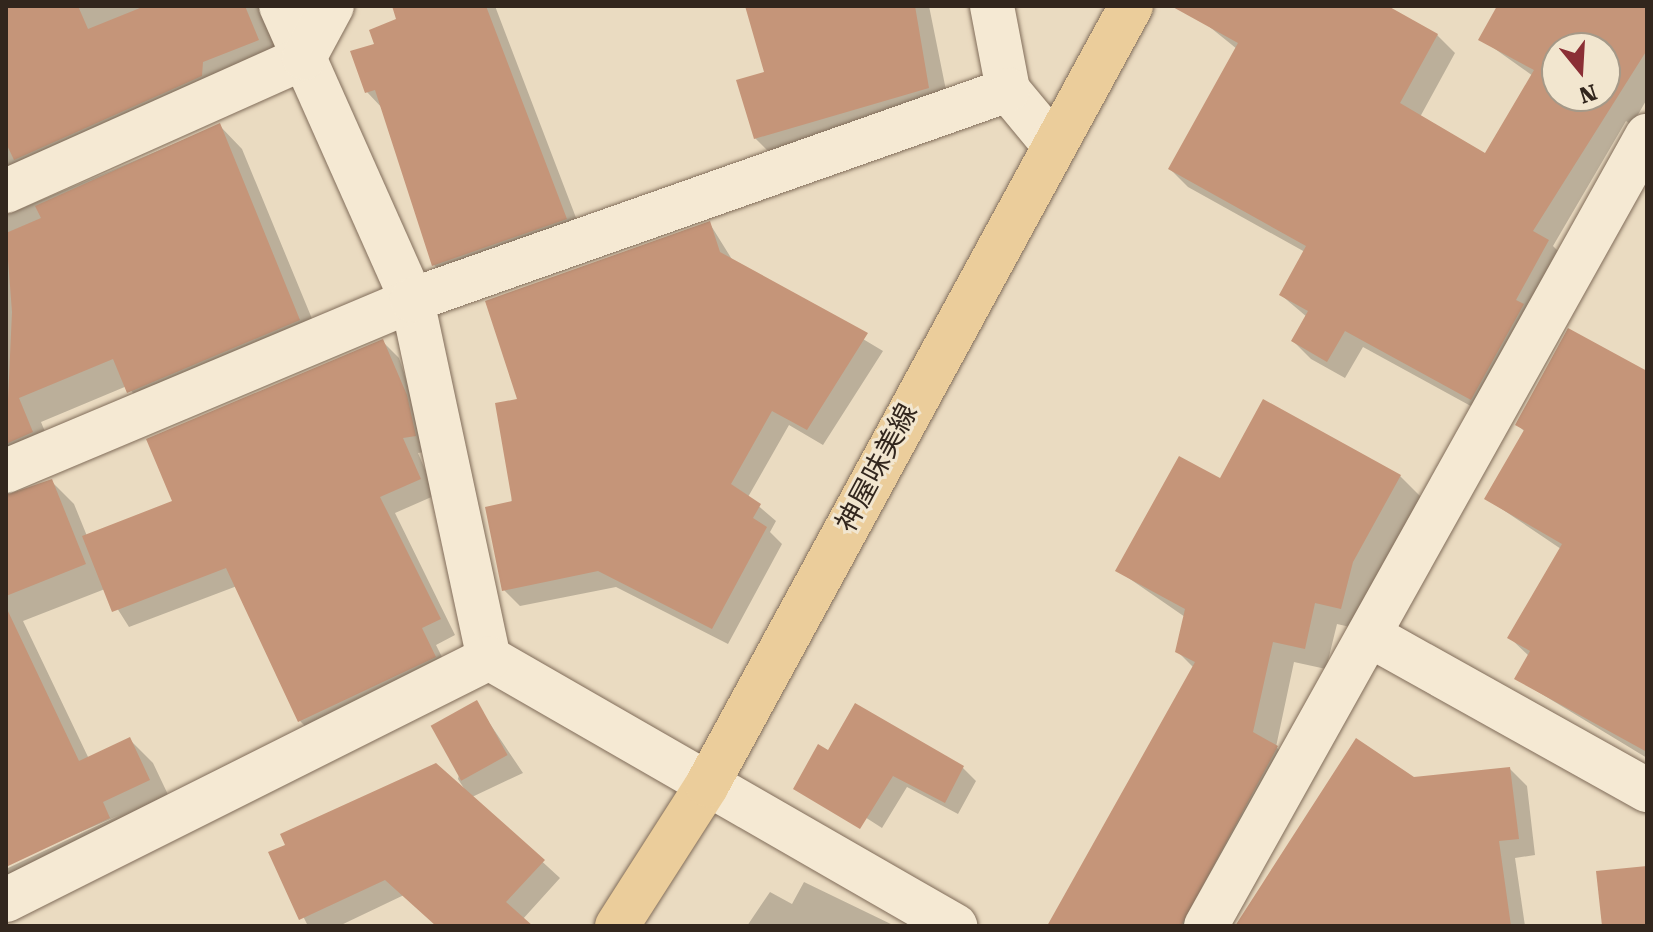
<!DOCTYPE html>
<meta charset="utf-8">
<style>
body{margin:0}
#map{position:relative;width:1653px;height:932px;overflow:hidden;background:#eadbc1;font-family:"Roboto Serif","Noto Sans JP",serif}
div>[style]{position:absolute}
.shadow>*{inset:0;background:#0003}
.building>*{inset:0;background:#c59579;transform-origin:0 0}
.roads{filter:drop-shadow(0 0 2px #816d5a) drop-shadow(0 0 2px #816d5a)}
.minor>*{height:44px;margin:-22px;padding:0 22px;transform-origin:22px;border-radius:22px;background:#f5e9d3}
.major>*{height:44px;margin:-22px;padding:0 22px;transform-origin:22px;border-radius:22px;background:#ebcd9b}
span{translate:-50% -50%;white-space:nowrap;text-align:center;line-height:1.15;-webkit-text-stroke:6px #f2e6cf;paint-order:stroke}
.street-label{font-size:28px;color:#32261d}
.frame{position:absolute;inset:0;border:8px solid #32261d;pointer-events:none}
.north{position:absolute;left:1541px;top:32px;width:80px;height:80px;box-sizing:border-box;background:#f2e6cf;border:2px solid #a59988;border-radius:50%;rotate:162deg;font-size:22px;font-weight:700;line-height:32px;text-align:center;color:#32261d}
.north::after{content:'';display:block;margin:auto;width:28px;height:36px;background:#8b2f35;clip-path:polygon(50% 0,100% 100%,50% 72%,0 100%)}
</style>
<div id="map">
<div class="shadow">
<i style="clip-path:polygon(6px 6px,259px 6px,281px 63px,6px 209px)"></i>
<i style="clip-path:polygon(395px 6px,495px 6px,583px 236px,451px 282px,434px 265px,383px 109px,367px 92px,376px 45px,399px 20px)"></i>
<i style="clip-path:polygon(747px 6px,929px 6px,950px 110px,777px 160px,755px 138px,766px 73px)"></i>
<i style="clip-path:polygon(evenodd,1216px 6px,1384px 6px,1437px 35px,1455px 53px,1420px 117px,1485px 155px,1533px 76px,1481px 39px,1500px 6px,1647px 6px,1647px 99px,1632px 125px,1626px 121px,1553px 246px,1566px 259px,1489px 416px,1363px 347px,1345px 378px,1311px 359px,1293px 341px,1307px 317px,1281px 295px,1305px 252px,1188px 187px,1170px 169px,1237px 49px,1206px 24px,1216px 6px,1557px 48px,1605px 48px,1605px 96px,1557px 96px,1557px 48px)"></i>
<i style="clip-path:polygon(219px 125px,242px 149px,322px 343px,152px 415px,127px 386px,41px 422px,55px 456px,6px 488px,6px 215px)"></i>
<i style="clip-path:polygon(710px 224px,733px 261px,883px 351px,823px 445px,789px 425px,748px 497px,776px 521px,770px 532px,782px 544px,728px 644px,616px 587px,520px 606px,504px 590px,520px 401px)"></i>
<i style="clip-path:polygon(383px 342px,399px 358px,430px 451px,418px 453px,436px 495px,395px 513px,455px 635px,436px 645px,450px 673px,316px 737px,300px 721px,237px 586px,129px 627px,105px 589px,23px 621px,89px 759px,130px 740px,153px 763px,172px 803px,6px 900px,6px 869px,120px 815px,6px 864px,6px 496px,51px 481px,74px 504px,87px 536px,174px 502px)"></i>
<i style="clip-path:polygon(1647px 374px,1647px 758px,1517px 679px,1529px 656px,1509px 637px,1561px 549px,1487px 499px,1525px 432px,1517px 424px)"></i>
<i style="clip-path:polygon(1400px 476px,1422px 498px,1363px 630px,1337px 624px,1326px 669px,1294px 662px,1276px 747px,1299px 769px,1211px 926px,1062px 926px,1194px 668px,1177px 651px,1185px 617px,1117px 570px,1220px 481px)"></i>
<i style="clip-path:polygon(476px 703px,523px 773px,472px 797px,560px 878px,522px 920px,528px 926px,440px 926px,404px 895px,339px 926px,308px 926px,271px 853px,467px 793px,458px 779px)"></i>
<i style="clip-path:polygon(963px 768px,976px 781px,958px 814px,907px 787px,882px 828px,812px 783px)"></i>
<i style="clip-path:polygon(1510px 769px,1527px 786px,1535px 855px,1515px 858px,1525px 926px,1238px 926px,1414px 779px)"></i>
<i style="clip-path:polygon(804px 882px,895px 926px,747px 926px,770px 892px,792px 904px)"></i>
</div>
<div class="building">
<i style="clip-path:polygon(6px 6px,78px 6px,88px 29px,145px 6px,245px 6px,259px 40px,203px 62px,202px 76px,14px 160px,6px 143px)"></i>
<i style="clip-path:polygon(392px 6px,486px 6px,567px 219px,432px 266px,375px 90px,365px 93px,350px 51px,374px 44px,369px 30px,396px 19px)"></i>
<i style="clip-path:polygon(745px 6px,915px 6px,929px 88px,754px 139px,736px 80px,764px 72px)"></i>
<i style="clip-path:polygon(evenodd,1171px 6px,1388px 6px,1438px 34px,1400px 103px,1485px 153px,1534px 70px,1478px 40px,1497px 6px,1647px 6px,1647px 50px,1533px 231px,1549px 240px,1516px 300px,1524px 304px,1471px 400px,1345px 331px,1327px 362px,1291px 341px,1308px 311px,1279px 295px,1306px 246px,1168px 169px,1238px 43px,1171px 6px,1557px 48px,1605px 48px,1605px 96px,1557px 96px,1557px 48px)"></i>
<i style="clip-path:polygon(220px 123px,300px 320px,127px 393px,113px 359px,19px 398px,33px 432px,6px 444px,12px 312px,6px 233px,41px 218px,35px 206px)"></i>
<i style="clip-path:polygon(710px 221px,720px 252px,868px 333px,807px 430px,772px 411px,731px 484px,761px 504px,753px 518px,767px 527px,712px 629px,598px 571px,502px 591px,485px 507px,512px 501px,495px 403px,517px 399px,485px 301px)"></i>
<i style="clip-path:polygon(1568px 328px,1647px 371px,1647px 752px,1514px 679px,1530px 651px,1507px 638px,1562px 544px,1484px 499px,1524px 430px,1515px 425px)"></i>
<i style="clip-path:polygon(383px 339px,407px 395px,416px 436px,403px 438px,421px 479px,380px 497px,441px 619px,422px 628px,436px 657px,298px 722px,226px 568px,112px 612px,82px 536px,172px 501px,146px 439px)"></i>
<i style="clip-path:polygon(1263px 399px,1401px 475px,1353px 562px,1341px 609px,1315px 603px,1305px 649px,1273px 642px,1253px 732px,1278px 746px,1181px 926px,1047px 926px,1195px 662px,1175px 652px,1185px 609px,1115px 571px,1179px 456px,1220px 478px)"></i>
<i style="clip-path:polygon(52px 479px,86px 564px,6px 596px,6px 495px)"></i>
<i style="clip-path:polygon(6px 607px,79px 761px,130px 737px,150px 780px,103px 802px,110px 818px,6px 867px)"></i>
<i style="left:477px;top:700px;width:63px;height:53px;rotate:61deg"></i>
<i style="clip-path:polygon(855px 703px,964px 766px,945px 803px,893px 776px,860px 829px,793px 789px,818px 744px,828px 750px)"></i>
<i style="clip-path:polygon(1356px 738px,1414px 777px,1510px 767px,1519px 839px,1499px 841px,1511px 926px,1235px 926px)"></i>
<i style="clip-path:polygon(436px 763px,545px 860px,506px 902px,533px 926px,436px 926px,385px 880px,299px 920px,268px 852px,285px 845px,280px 834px)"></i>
<i style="clip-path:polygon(1647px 866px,1647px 926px,1602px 926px,1596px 871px)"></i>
</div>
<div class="roads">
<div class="minor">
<i style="left:281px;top:6px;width:322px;rotate:66deg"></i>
<i style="left:412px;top:300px;width:366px;rotate:77.9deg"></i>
<i style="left:489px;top:658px;width:538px;rotate:29.9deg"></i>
<i style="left:992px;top:6px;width:86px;rotate:79.2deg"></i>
<i style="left:1008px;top:90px;width:69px;rotate:50.3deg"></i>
<i style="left:6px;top:191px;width:326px;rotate:-24.1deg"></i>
<i style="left:304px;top:58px;width:59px;rotate:-61.7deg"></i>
<i style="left:6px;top:471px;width:441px;rotate:-22.8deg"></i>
<i style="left:412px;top:300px;width:632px;rotate:-19.41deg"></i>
<i style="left:1371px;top:636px;width:316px;rotate:29.2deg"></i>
<i style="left:6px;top:900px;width:540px;rotate:-26.61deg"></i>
<i style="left:1206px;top:926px;width:905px;rotate:-60.83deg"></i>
</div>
<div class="major">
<i style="left:617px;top:926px;width:167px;rotate:-57.4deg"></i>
<i style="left:707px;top:785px;width:887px;rotate:-61.44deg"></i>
</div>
</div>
<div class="street-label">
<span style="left:877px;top:468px;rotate:-62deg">神屋味美線</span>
</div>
<div class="frame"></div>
<div class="north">N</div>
</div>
